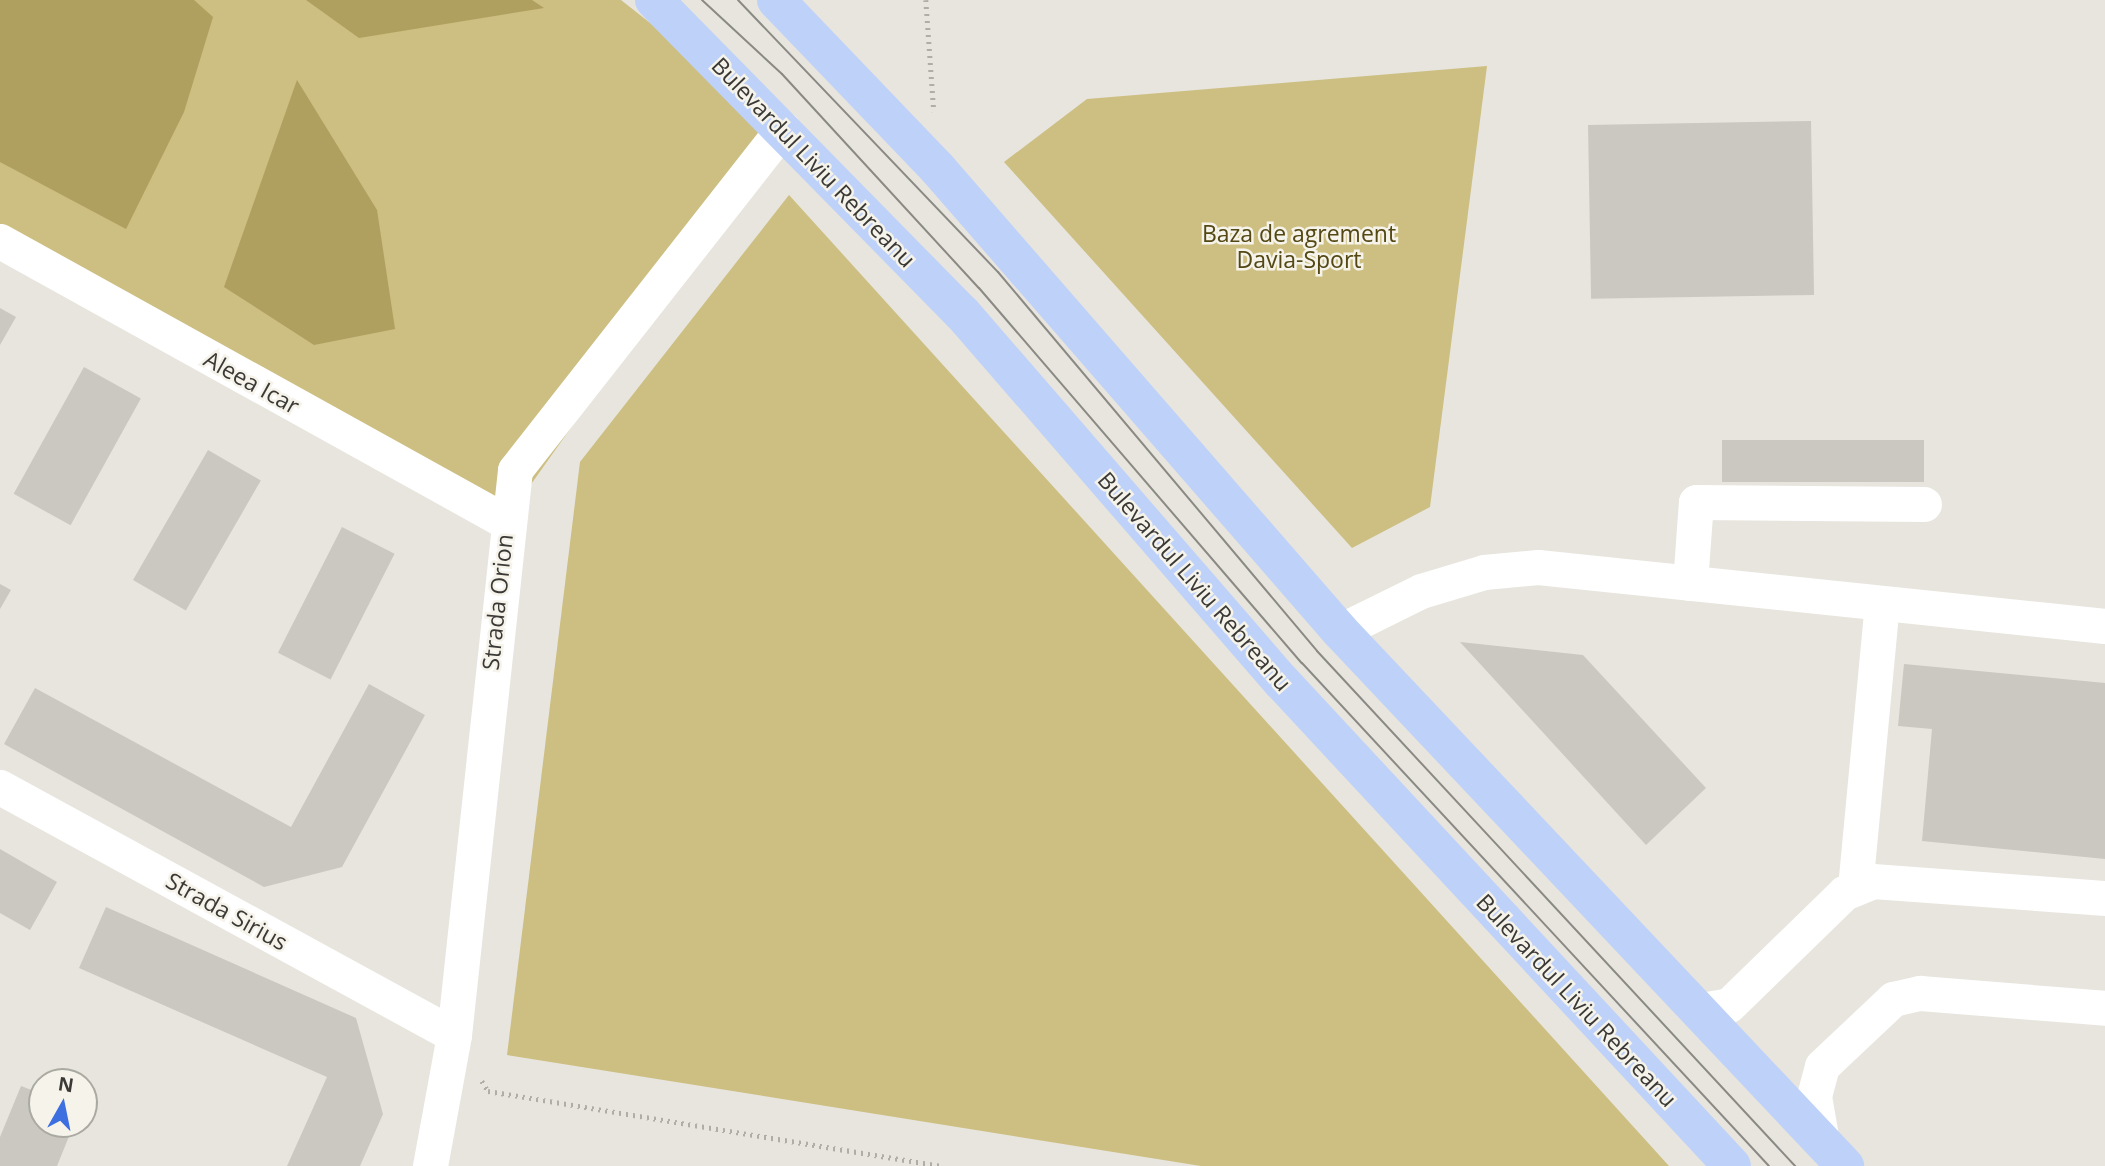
<!DOCTYPE html>
<style>
body{margin:0}
#map{position:relative;width:2105px;height:1166px;overflow:hidden;background:#e7e5dd;font-family:"Open Sans",sans-serif}
div>[style]{position:absolute}
.green>*{inset:0;background:#cdbe81}
.forest>*{inset:0;background:#afa05f}
.building>*{inset:0;background:#cac8c0;transform-origin:0 0}
.path>*{height:4.5px;margin-top:-2.25px;transform-origin:0;background:repeating-linear-gradient(90deg,#aeada6 0 2px,transparent 0 7px)}
.minor>*{height:35px;margin:-17.5px;padding:0 17.5px;transform-origin:17.5px;border-radius:17.5px;background:#fff}
.major>*{height:38px;margin:-19px;padding:0 19px;transform-origin:19px;border-radius:19px;background:#bed1f9}
.tram>*{height:2px;margin:-1px;padding:0 1px;transform-origin:1px;border-radius:1px;background:#8a8984}
span{translate:-50% -50%;white-space:nowrap;text-align:center;line-height:1.15;-webkit-text-stroke:5px #f5f3ea;paint-order:stroke}
.street-label{font-size:23px;color:#3a3936}
.park-label{font-size:23px;color:#534814}
.north{position:absolute;left:28px;top:1068px;width:70px;height:70px;box-sizing:border-box;background:#f5f3ea;border:2px solid #aaa9a2;border-radius:50%;rotate:9deg;font-size:19px;font-weight:700;line-height:28px;text-align:center;color:#3a3936}
.north::after{content:'';display:block;margin:auto;width:24px;height:32px;background:#3d6fe0;clip-path:polygon(50% 0,100% 100%,50% 72%,0 100%)}
</style>
<div id="map">
<div class="green">
<i style="clip-path:polygon(0 0,621px 0,783px 128px,505px 521px,0 241px)"></i>
<i style="clip-path:polygon(1487px 66px,1430px 507px,1352px 548px,1004px 162px,1087px 99px)"></i>
<i style="clip-path:polygon(789px 195px,1669px 1166px,1201px 1166px,507px 1055px,580px 462px)"></i>
</div>
<div class="forest">
<i style="clip-path:polygon(0 0,194px 0,213px 17px,184px 112px,126px 229px,0 162px)"></i>
<i style="clip-path:polygon(306px 0,532px 0,544px 8px,359px 38px)"></i>
<i style="clip-path:polygon(297px 80px,377px 210px,395px 329px,314px 345px,224px 287px)"></i>
</div>
<div class="building">
<i style="left:1811px;top:121px;width:174px;height:223px;rotate:89deg"></i>
<i style="clip-path:polygon(0 308px,16px 317px,0 345px)"></i>
<i style="left:84px;top:367px;width:65px;height:145px;rotate:29deg"></i>
<i style="left:1722px;top:440px;width:202px;height:42px"></i>
<i style="left:208px;top:450px;width:61px;height:150px;rotate:30deg"></i>
<i style="left:342px;top:527px;width:59px;height:141px;rotate:27deg"></i>
<i style="clip-path:polygon(0 584px,11px 590px,0 609px)"></i>
<i style="clip-path:polygon(1460px 642px,1583px 655px,1706px 788px,1646px 845px)"></i>
<i style="clip-path:polygon(1904px 664px,2105px 683px,2105px 859px,1922px 841px,1932px 729px,1898px 726px)"></i>
<i style="clip-path:polygon(369px 684px,425px 715px,342px 867px,264px 887px,4px 744px,35px 688px,291px 827px)"></i>
<i style="clip-path:polygon(0 849px,57px 882px,30px 930px,0 913px)"></i>
<i style="clip-path:polygon(106px 907px,356px 1018px,383px 1114px,360px 1166px,287px 1166px,327px 1077px,79px 968px)"></i>
<i style="clip-path:polygon(21px 1086px,42px 1094px,42px 1124px,74px 1124px,57px 1166px,0 1166px,0 1137px)"></i>
</div>
<div class="path">
<i style="left:926px;top:0;width:112px;rotate:85.9deg"></i>
<i style="left:482px;top:1081px;width:12px;rotate:59deg"></i>
<i style="left:488px;top:1091px;width:461px;rotate:9.4deg"></i>
</div>
<div class="minor">
<i style="left:0;top:241px;width:577px;rotate:29.01deg"></i>
<i style="left:1690px;top:583px;width:81px;rotate:-85.8deg"></i>
<i style="left:1696px;top:502px;width:228px;rotate:0.5deg"></i>
<i style="left:1340px;top:631px;width:90px;rotate:-26.3deg"></i>
<i style="left:1421px;top:591px;width:66px;rotate:-16.8deg"></i>
<i style="left:1484px;top:572px;width:54px;rotate:-5.3deg"></i>
<i style="left:1538px;top:567px;width:570px;rotate:5.94deg"></i>
<i style="left:0;top:787px;width:517px;rotate:28.65deg"></i>
<i style="left:1855px;top:888px;width:286px;rotate:-84.6deg"></i>
<i style="left:1701px;top:1010px;width:28px;rotate:-10deg"></i>
<i style="left:1729px;top:1005px;width:161px;rotate:-44.2deg"></i>
<i style="left:1844px;top:893px;width:31px;rotate:-22deg"></i>
<i style="left:1873px;top:881px;width:233px;rotate:4.2deg"></i>
<i style="left:1822px;top:1142px;width:47px;rotate:-99.9deg"></i>
<i style="left:1814px;top:1096px;width:31px;rotate:-75deg"></i>
<i style="left:1822px;top:1066px;width:98px;rotate:-43.3deg"></i>
<i style="left:1893px;top:999px;width:28px;rotate:-13deg"></i>
<i style="left:1920px;top:993px;width:186px;rotate:4.6deg"></i>
<i style="left:430px;top:1166px;width:133px;rotate:-79.6deg"></i>
<i style="left:454px;top:1035px;width:568px;rotate:-83.84deg"></i>
<i style="left:515px;top:470px;width:434px;rotate:-51.9deg"></i>
</div>
<div class="major">
<i style="left:654px;top:0;width:439px;rotate:45.5deg"></i>
<i style="left:962px;top:313px;width:487px;rotate:49.1deg"></i>
<i style="left:1281px;top:681px;width:662px;rotate:47.08deg"></i>
<i style="left:776px;top:0;width:234px;rotate:46.2deg"></i>
<i style="left:938px;top:169px;width:612px;rotate:48.97deg"></i>
<i style="left:1340px;top:631px;width:736px;rotate:46.65deg"></i>
</div>
<div class="tram">
<i style="left:702px;top:0;width:109px;rotate:42.8deg"></i>
<i style="left:782px;top:74px;width:291px;rotate:47.4deg"></i>
<i style="left:979px;top:288px;width:495px;rotate:49.3deg"></i>
<i style="left:1302px;top:663px;width:686px;rotate:47.13deg"></i>
<i style="left:738px;top:0;width:376px;rotate:46.3deg"></i>
<i style="left:998px;top:272px;width:495px;rotate:49.9deg"></i>
<i style="left:1317px;top:651px;width:703px;rotate:47.13deg"></i>
</div>
<div class="street-label">
<span style="left:814px;top:162px;rotate:46deg">Bulevardul Liviu Rebreanu</span>
<span style="left:252px;top:382px;rotate:29deg">Aleea Icar</span>
<span style="left:1195px;top:581px;rotate:49deg">Bulevardul Liviu Rebreanu</span>
<span style="left:497px;top:602px;rotate:-84deg">Strada Orion</span>
<span style="left:227px;top:911px;rotate:29deg">Strada Sirius</span>
<span style="left:1577px;top:1000px;rotate:47deg">Bulevardul Liviu Rebreanu</span>
</div>
<div class="park-label">
<span style="left:1299px;top:246px">Baza de agrement<br>Davia-Sport</span>
</div>
<div class="north">N</div>
</div>
